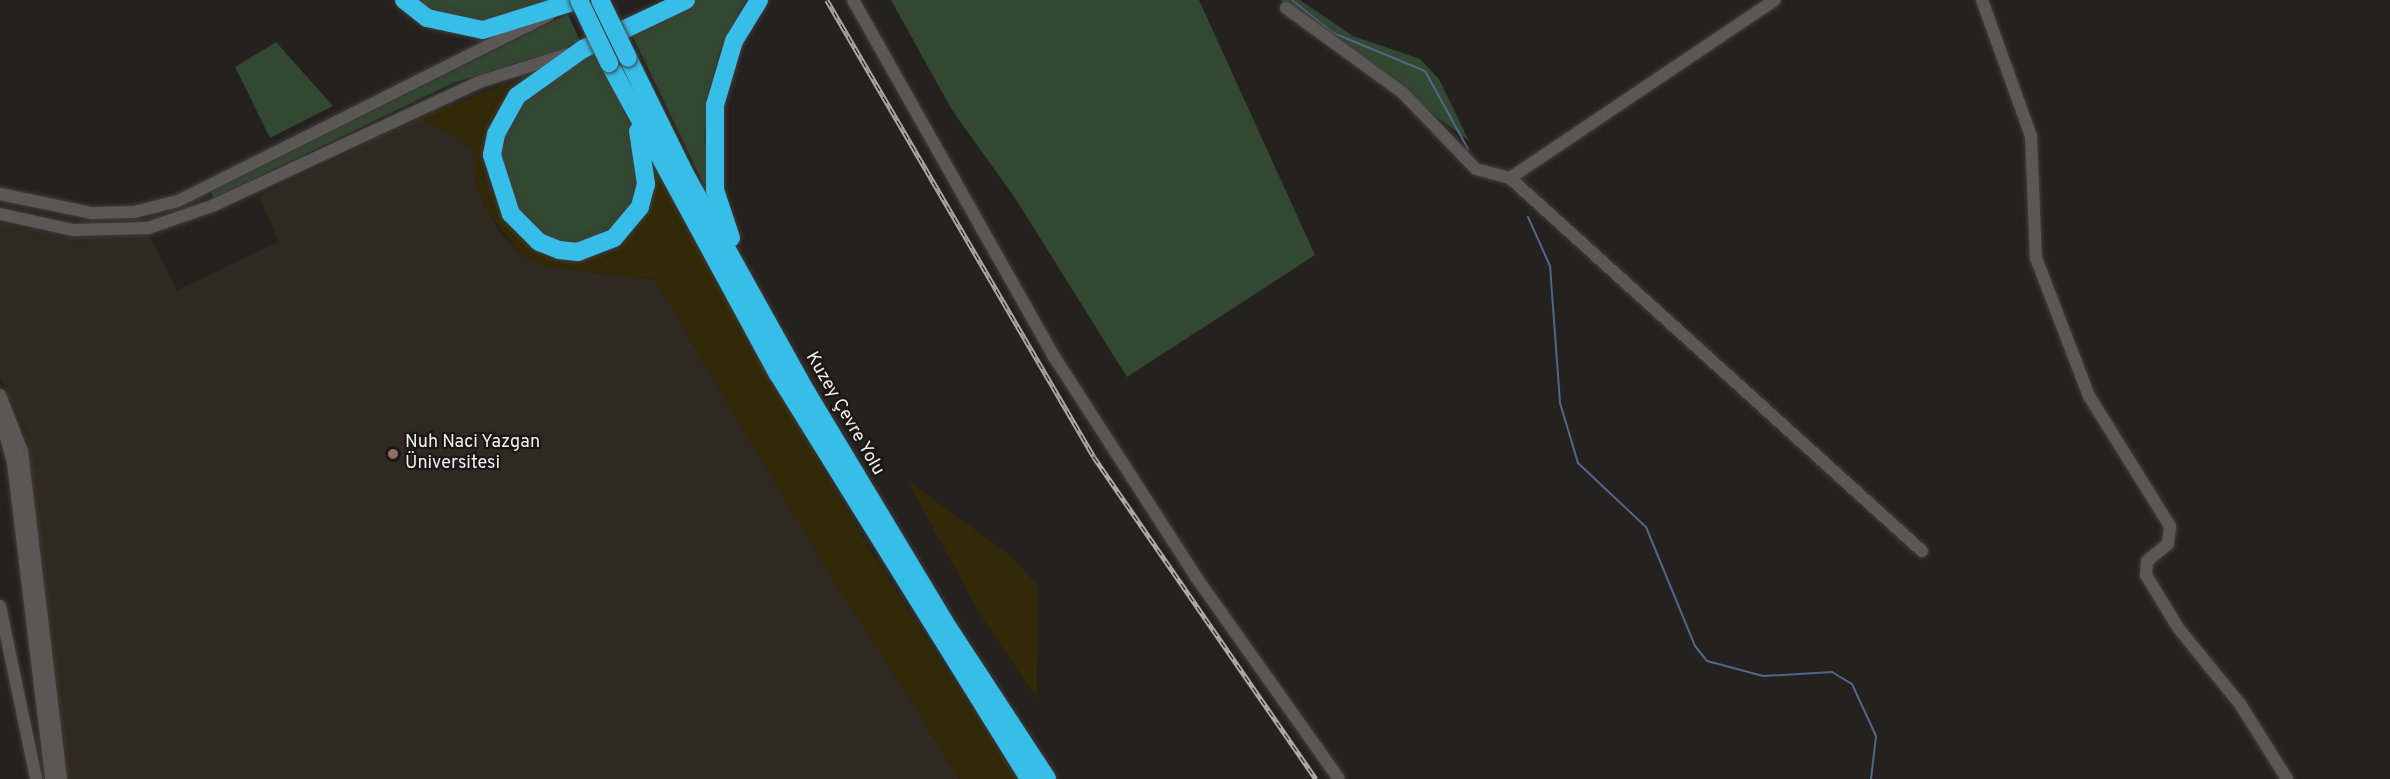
<!DOCTYPE html>
<meta charset="utf-8">
<style>
body{margin:0}
#map{position:relative;width:2390px;height:779px;overflow:hidden;background:#24211f;font-family:Overpass,sans-serif}
div>[style]{position:absolute}
.built>*{inset:0;background:#302922}
.green>*{inset:0;background:#324831}
.sand>*{inset:0;background:#312907}
.stream>*{height:2px;margin:-1px;padding:0 1px;transform-origin:1px;border-radius:1px;background:#52668b}
.roads{filter:drop-shadow(0 0 2px #403e3c) drop-shadow(0 0 2px #403e3c)}
.minor>*{height:12px;margin:-6px;padding:0 6px;transform-origin:6px;border-radius:6px;background:#5a5754}
.highway>*{height:18px;margin:-9px;padding:0 9px;transform-origin:9px;border-radius:9px;background:#36bde8}
.rail>*{height:4.5px;margin-top:-2.25px;transform-origin:0;background:repeating-linear-gradient(90deg,#1a1816 0 7px,#a9a7a5 0 14px);box-sizing:border-box;border-block:2px solid #a9a7a5}
.bridges{filter:drop-shadow(0 0 2px #403e3c) drop-shadow(0 0 2px #403e3c)}
.highway-bridge>*{height:18px;margin:-9px;padding:0 9px;transform-origin:9px;border-radius:9px;background:#36bde8}
.dots>*{width:16px;height:16px;translate:-50% -50%;box-sizing:border-box;border:3px solid #1a1816;border-radius:50%}
span{translate:-50% -50%;white-space:nowrap;text-align:center;line-height:1.15;-webkit-text-stroke:4.5px #1a1816;paint-order:stroke}
.street-label{font-size:18px;color:#f3f1ef}
.poi-label{font-size:18px;color:#f3f1ef}
.left{translate:0 -50%;text-align:left}
</style>
<div id="map">
<div class="built">
<i style="clip-path:polygon(421px 117px,473px 149px,482px 201px,499px 232px,522px 255px,548px 267px,655px 280px,817px 553px,960px 779px,68px 779px,26px 432px,0 376px,0 223px,68px 238px,149px 235px,177px 290px,279px 242px,259px 196px)"></i>
</div>
<div class="green">
<i style="clip-path:polygon(411px 0,549px 0,487px 21px,454px 21px)"></i>
<i style="clip-path:polygon(693px 0,746px 0,720px 51px,709px 91px,704px 137px,709px 183px,704px 185px,630px 31px)"></i>
<i style="clip-path:polygon(891px 0,1199px 0,1315px 255px,1127px 377px,1015px 198px,952px 110px)"></i>
<i style="clip-path:polygon(1281px 0,1300px 0,1353px 36px,1420px 59px,1439px 79px,1469px 141px)"></i>
<i style="clip-path:polygon(568px 14px,581px 43px,455px 82px,214px 198px,211px 192px)"></i>
<i style="clip-path:polygon(276px 42px,333px 106px,270px 138px,235px 67px)"></i>
<i style="clip-path:polygon(596px 52px,634px 132px,641px 169px,631px 205px,616px 224px,584px 243px,561px 244px,524px 223px,500px 168px,503px 134px,532px 89px)"></i>
</div>
<div class="sand">
<i style="clip-path:polygon(532px 74px,485px 160px,490px 189px,508px 224px,545px 255px,580px 259px,602px 254px,620px 244px,639px 222px,656px 166px,720px 290px,872px 553px,1017px 779px,960px 779px,817px 553px,655px 280px,548px 267px,522px 255px,487px 212px,476px 183px,473px 149px,421px 117px)"></i>
<i style="clip-path:polygon(907px 480px,1011px 556px,1038px 586px,1037px 699px,979px 613px)"></i>
</div>
<div class="stream">
<i style="left:1292px;top:0;width:53px;rotate:38.8deg"></i>
<i style="left:1333px;top:33px;width:100px;rotate:22.4deg"></i>
<i style="left:1425px;top:71px;width:89px;rotate:61.1deg"></i>
<i style="left:1528px;top:217px;width:54px;rotate:65.8deg"></i>
<i style="left:1550px;top:266px;width:137px;rotate:85.8deg"></i>
<i style="left:1560px;top:403px;width:63px;rotate:73.3deg"></i>
<i style="left:1578px;top:463px;width:93px;rotate:43.3deg"></i>
<i style="left:1646px;top:527px;width:129px;rotate:67.6deg"></i>
<i style="left:1695px;top:646px;width:19px;rotate:51deg"></i>
<i style="left:1707px;top:661px;width:58px;rotate:15deg"></i>
<i style="left:1763px;top:676px;width:69px;rotate:-3.3deg"></i>
<i style="left:1832px;top:672px;width:23px;rotate:31deg"></i>
<i style="left:1852px;top:684px;width:57px;rotate:65.2deg"></i>
<i style="left:1876px;top:736px;width:43px;rotate:96.6deg"></i>
</div>
<div class="roads">
<div class="minor">
<i style="left:853px;top:0;width:411px;rotate:60.6deg"></i>
<i style="left:1055px;top:358px;width:260px;rotate:57.2deg"></i>
<i style="left:1196px;top:577px;width:247px;rotate:54.7deg"></i>
<i style="left:1982px;top:0;width:145px;rotate:70.2deg"></i>
<i style="left:2031px;top:136px;width:122px;rotate:87.7deg"></i>
<i style="left:2036px;top:258px;width:148px;rotate:69deg"></i>
<i style="left:2089px;top:396px;width:153px;rotate:58.1deg"></i>
<i style="left:2170px;top:526px;width:18px;rotate:96deg"></i>
<i style="left:2168px;top:544px;width:27px;rotate:141deg"></i>
<i style="left:2147px;top:561px;width:14px;rotate:94deg"></i>
<i style="left:2146px;top:575px;width:63px;rotate:58.6deg"></i>
<i style="left:2179px;top:629px;width:97px;rotate:50.9deg"></i>
<i style="left:2240px;top:704px;width:89px;rotate:57.9deg"></i>
<i style="left:1286px;top:8px;width:145px;rotate:36deg"></i>
<i style="left:1403px;top:93px;width:105px;rotate:46.2deg"></i>
<i style="left:1476px;top:169px;width:35px;rotate:15deg"></i>
<i style="left:1510px;top:178px;width:319px;rotate:-33.9deg"></i>
<i style="left:1510px;top:178px;width:556px;rotate:42.16deg"></i>
<i style="left:0;top:194px;width:94px;rotate:11.7deg"></i>
<i style="left:92px;top:213px;width:42px;rotate:-1.4deg"></i>
<i style="left:134px;top:212px;width:45px;rotate:-14deg"></i>
<i style="left:178px;top:201px;width:414px;rotate:-26.6deg"></i>
<i style="left:0;top:214px;width:75px;rotate:12.4deg"></i>
<i style="left:73px;top:230px;width:75px;rotate:-1.5deg"></i>
<i style="left:148px;top:228px;width:68px;rotate:-19deg"></i>
<i style="left:212px;top:206px;width:294px;rotate:-24.9deg"></i>
<i style="left:479px;top:82px;width:93px;rotate:-17.5deg"></i>
<i style="left:0;top:395px;width:60px;rotate:68.6deg"></i>
<i style="left:22px;top:451px;width:330px;rotate:83.2deg"></i>
<i style="left:0;top:415px;width:50px;rotate:74.8deg"></i>
<i style="left:13px;top:463px;width:318px;rotate:83.1deg"></i>
<i style="left:0;top:606px;width:177px;rotate:78.2deg"></i>
</div>
<div class="highway">
<i style="left:404px;top:0;width:29px;rotate:38deg"></i>
<i style="left:427px;top:18px;width:57px;rotate:12.1deg"></i>
<i style="left:483px;top:30px;width:101px;rotate:-17.4deg"></i>
<i style="left:628px;top:58px;width:131px;rotate:63.8deg"></i>
<i style="left:686px;top:176px;width:248px;rotate:60.9deg"></i>
<i style="left:807px;top:393px;width:275px;rotate:59deg"></i>
<i style="left:949px;top:629px;width:179px;rotate:56.8deg"></i>
<i style="left:609px;top:63px;width:354px;rotate:61.5deg"></i>
<i style="left:778px;top:374px;width:476px;rotate:58.2deg"></i>
<i style="left:638px;top:131px;width:54px;rotate:81.4deg"></i>
<i style="left:646px;top:184px;width:24px;rotate:105deg"></i>
<i style="left:640px;top:207px;width:40px;rotate:130deg"></i>
<i style="left:614px;top:238px;width:39px;rotate:159deg"></i>
<i style="left:578px;top:252px;width:19px;rotate:-174deg"></i>
<i style="left:559px;top:250px;width:22px;rotate:-158deg"></i>
<i style="left:539px;top:242px;width:40px;rotate:-135deg"></i>
<i style="left:511px;top:214px;width:62px;rotate:-107.9deg"></i>
<i style="left:492px;top:155px;width:21px;rotate:-79deg"></i>
<i style="left:496px;top:134px;width:43px;rotate:-61.1deg"></i>
<i style="left:517px;top:96px;width:81px;rotate:-35.5deg"></i>
<i style="left:583px;top:49px;width:114px;rotate:-25.4deg"></i>
<i style="left:731px;top:238px;width:51px;rotate:-108.4deg"></i>
<i style="left:715px;top:190px;width:85px;rotate:-90deg"></i>
<i style="left:715px;top:105px;width:67px;rotate:-73.5deg"></i>
<i style="left:734px;top:41px;width:48px;rotate:-58.6deg"></i>
</div>
</div>
<div class="rail">
<i style="left:827px;top:0;width:529px;rotate:59.7deg"></i>
<i style="left:1094px;top:457px;width:391px;rotate:55.4deg"></i>
</div>
<div class="bridges">
<div class="highway-bridge">
<i style="left:579px;top:0;width:70px;rotate:64.5deg"></i>
<i style="left:600px;top:0;width:64px;rotate:64.2deg"></i>
</div>
</div>
<div class="dots">
<i style="left:393px;top:454px;background:#8d6e63"></i>
</div>
<div class="street-label">
<span style="left:844px;top:414px;rotate:60deg">Kuzey Çevre Yolu</span>
</div>
<div class="poi-label">
<span class="left" style="left:405px;top:454px">Nuh Naci Yazgan<br>Üniversitesi</span>
</div>
</div>
